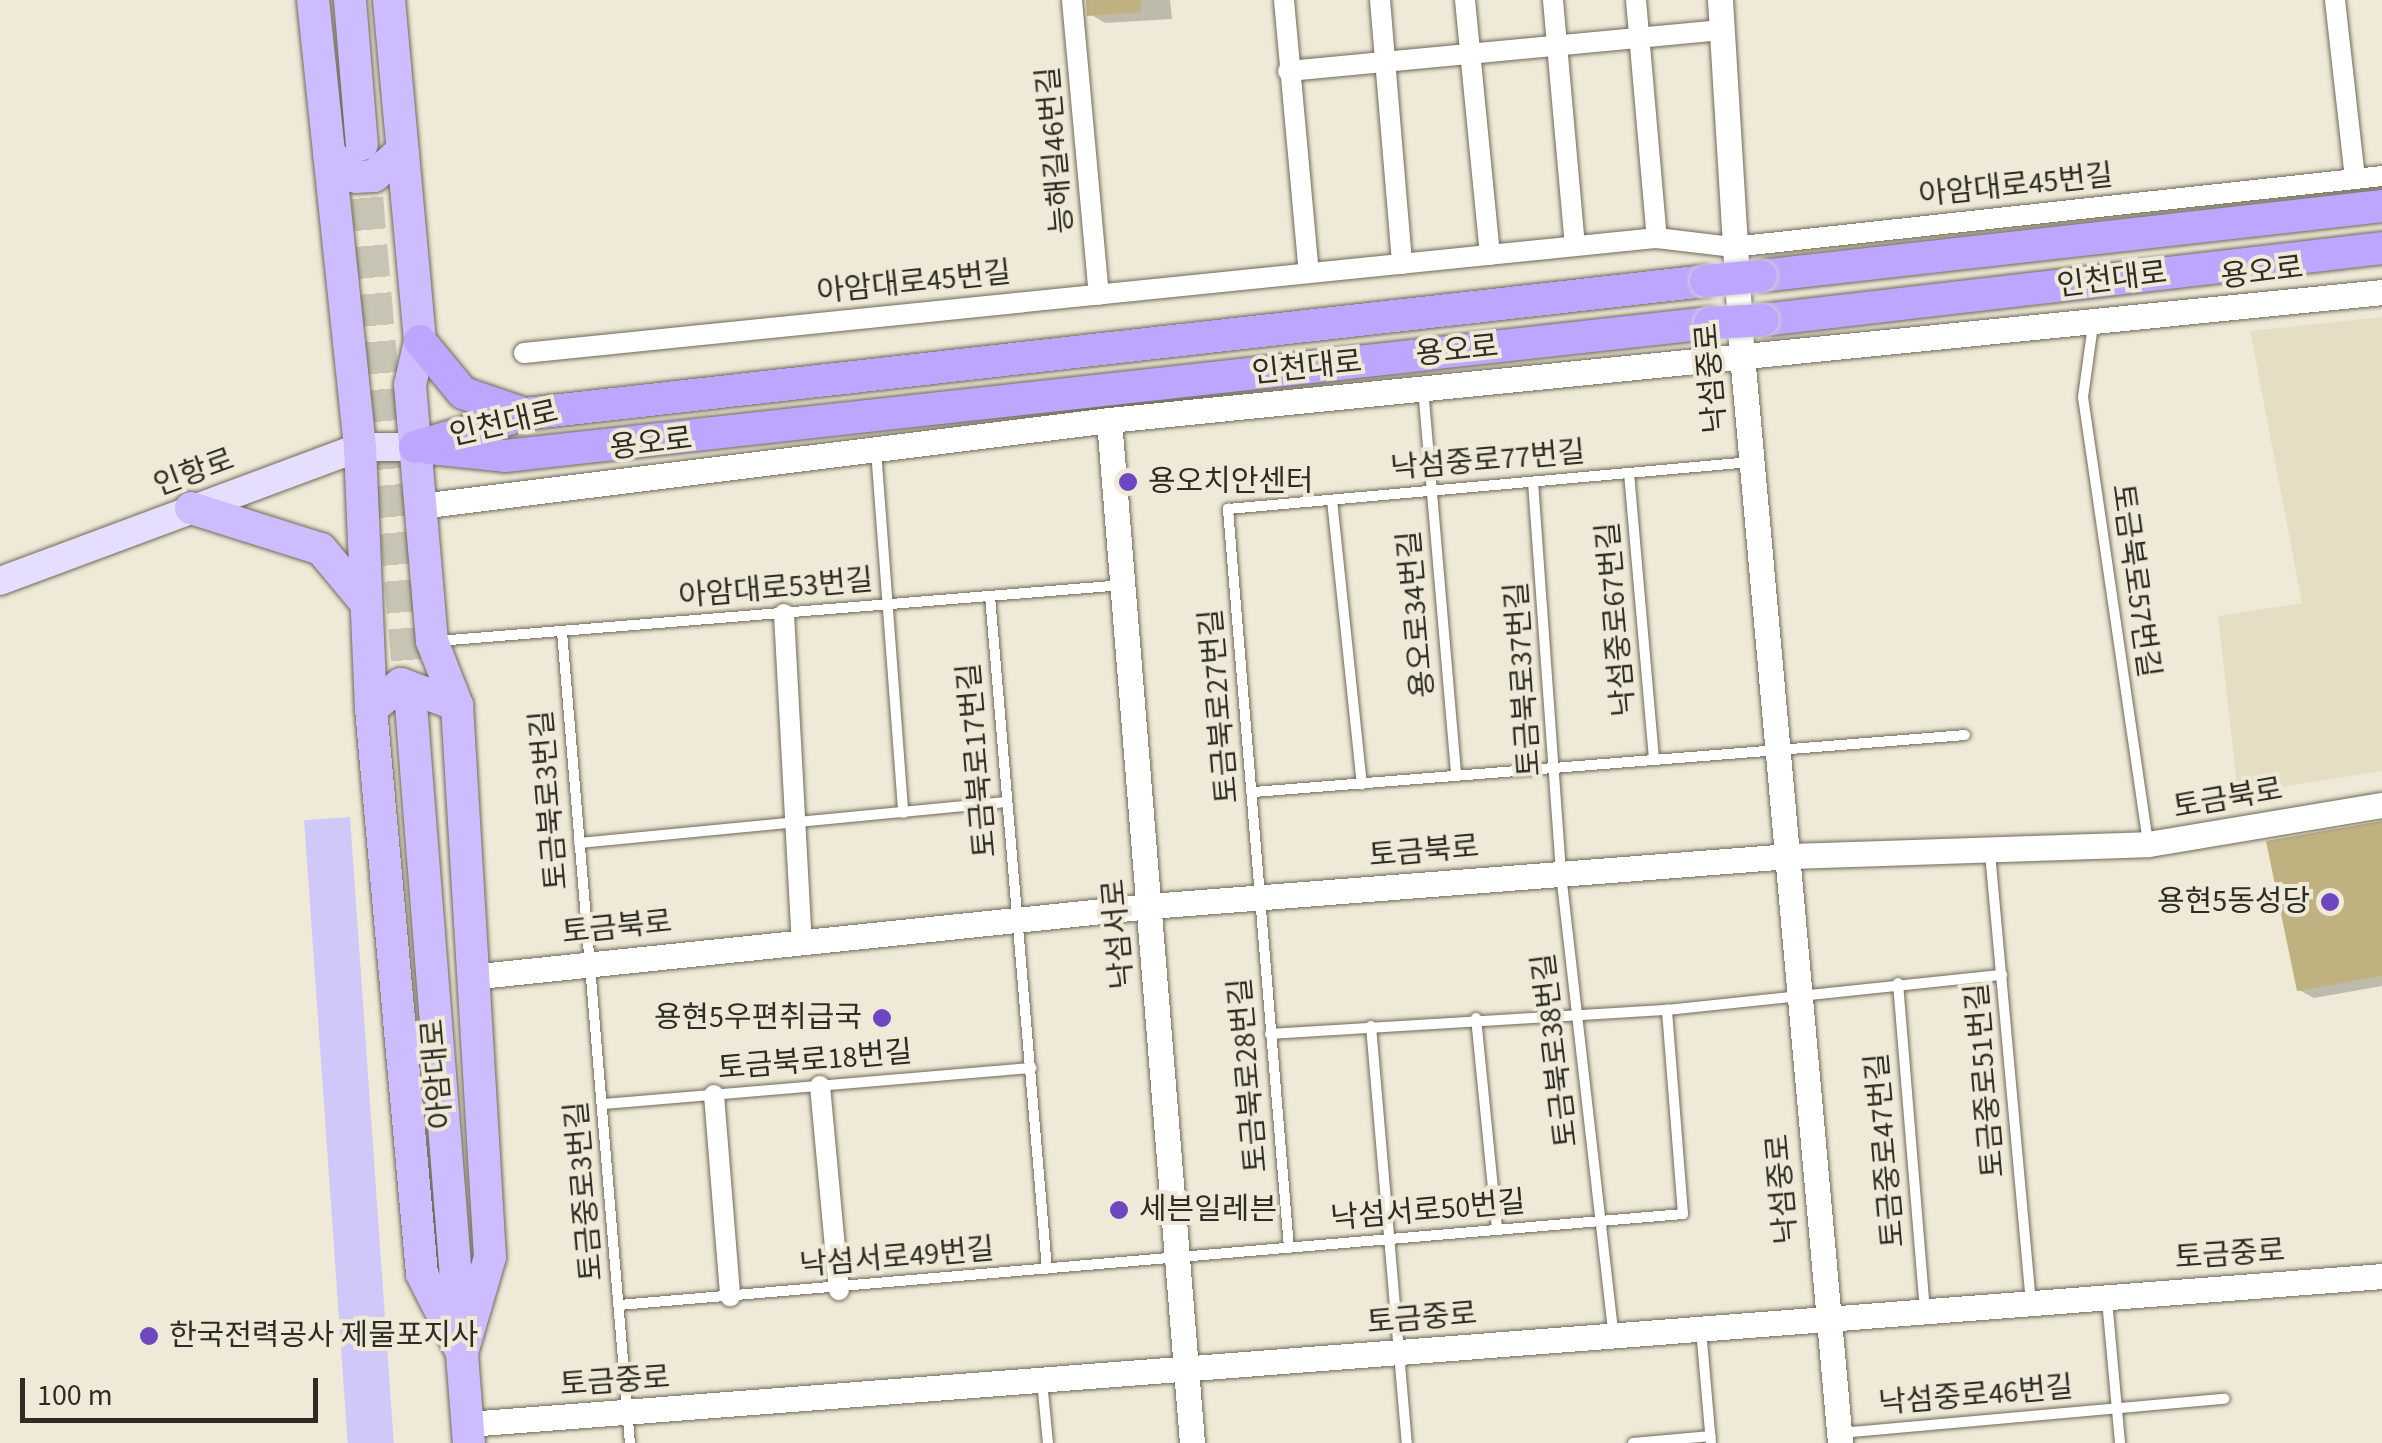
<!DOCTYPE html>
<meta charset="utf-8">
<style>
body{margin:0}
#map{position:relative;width:2382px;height:1443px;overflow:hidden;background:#efead8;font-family:"Source Sans 3","Noto Sans KR",sans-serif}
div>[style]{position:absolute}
.built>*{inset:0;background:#e5dec4}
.water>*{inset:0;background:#d0c8f8;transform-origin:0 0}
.shadow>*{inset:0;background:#0003}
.building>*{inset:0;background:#c0b180}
.primary-tunnel>*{height:32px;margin-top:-16px;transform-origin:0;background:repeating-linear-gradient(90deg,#c8c4b4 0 32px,transparent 0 48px)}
.roads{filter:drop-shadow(0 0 2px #6e6959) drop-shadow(0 0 2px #6e6959)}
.service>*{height:10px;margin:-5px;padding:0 5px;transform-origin:5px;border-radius:5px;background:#fff}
.minor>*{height:20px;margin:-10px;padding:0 10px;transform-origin:10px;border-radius:10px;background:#fff}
.tertiary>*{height:25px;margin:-12.5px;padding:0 12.5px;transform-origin:12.5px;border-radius:12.5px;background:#fff}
.secondary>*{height:28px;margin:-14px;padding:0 14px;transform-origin:14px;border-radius:14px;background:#e6deff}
.primary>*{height:32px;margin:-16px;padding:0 16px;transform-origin:16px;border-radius:16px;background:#cdbcff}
.trunk>*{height:32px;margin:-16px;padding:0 16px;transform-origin:16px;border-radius:16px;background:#bca6ff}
.bridges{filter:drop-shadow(0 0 2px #d1d1cf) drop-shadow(0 0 2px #d1d1cf)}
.trunk-bridge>*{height:32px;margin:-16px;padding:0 16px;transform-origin:16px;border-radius:16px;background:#bca6ff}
.dots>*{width:28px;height:28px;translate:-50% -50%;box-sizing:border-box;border:5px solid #efead8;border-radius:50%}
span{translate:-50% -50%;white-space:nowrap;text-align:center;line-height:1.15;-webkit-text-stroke:8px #efead8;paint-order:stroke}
.street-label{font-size:30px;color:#2e2c25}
.poi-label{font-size:30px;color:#2e2c25}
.left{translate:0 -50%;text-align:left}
.right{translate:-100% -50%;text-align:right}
.scale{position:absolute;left:20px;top:1378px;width:298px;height:45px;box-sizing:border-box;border:5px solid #2e2c25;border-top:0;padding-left:12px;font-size:30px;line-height:35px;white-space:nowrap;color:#2e2c25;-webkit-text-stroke:8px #efead8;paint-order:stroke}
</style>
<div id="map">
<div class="built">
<i style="clip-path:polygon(2382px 317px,2382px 771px,2238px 794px,2218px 616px,2302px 603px,2250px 331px)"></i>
</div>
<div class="water">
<i style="left:350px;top:817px;width:628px;height:46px;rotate:86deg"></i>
</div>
<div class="shadow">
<i style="clip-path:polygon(1088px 0,1170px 0,1172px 19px,1105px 23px,1090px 14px)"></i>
<i style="clip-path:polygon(2382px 824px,2382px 986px,2314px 998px,2299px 990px)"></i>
</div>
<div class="building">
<i style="clip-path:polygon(1086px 0,1141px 0,1141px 12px,1087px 16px)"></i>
<i style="clip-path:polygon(2382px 821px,2382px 976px,2297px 991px,2266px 841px)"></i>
</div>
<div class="primary-tunnel">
<i style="left:363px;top:150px;width:557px;rotate:85.06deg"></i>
</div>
<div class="roads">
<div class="service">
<i style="left:2093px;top:325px;width:73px;rotate:97.9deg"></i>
<i style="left:2083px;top:397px;width:451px;rotate:81.7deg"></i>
<i style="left:1423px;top:388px;width:389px;rotate:85.1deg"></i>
<i style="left:876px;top:450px;width:364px;rotate:85.7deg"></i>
<i style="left:1629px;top:473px;width:288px;rotate:85deg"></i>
<i style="left:1533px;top:482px;width:393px;rotate:85.9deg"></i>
<i style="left:1561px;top:874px;width:465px;rotate:83.5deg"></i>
<i style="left:1332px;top:500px;width:286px;rotate:84deg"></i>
<i style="left:990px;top:596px;width:675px;rotate:85.16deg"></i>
<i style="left:562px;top:632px;width:814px;rotate:85.21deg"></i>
<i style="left:438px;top:641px;width:688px;rotate:-4.67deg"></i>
<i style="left:1254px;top:792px;width:713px;rotate:-4.58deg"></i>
<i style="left:579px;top:843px;width:429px;rotate:-5.5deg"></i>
<i style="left:1990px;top:853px;width:449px;rotate:84.8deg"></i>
<i style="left:1898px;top:983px;width:329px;rotate:85.3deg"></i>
<i style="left:1476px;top:1018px;width:213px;rotate:84.3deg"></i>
<i style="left:1371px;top:1026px;width:419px;rotate:85.1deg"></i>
<i style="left:1270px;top:1034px;width:398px;rotate:-3.5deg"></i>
<i style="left:1667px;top:1010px;width:337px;rotate:-6deg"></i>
<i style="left:603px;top:1104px;width:430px;rotate:-4.8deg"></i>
<i style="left:1289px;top:1248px;width:742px;rotate:-94.72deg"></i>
<i style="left:1228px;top:509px;width:525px;rotate:-5.14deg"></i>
<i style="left:2107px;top:1300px;width:144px;rotate:84.8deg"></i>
<i style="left:619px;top:1305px;width:1068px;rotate:-4.89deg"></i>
<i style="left:1683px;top:1214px;width:205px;rotate:-94.5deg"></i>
<i style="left:1701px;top:1329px;width:114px;rotate:85deg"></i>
<i style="left:1042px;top:1381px;width:62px;rotate:84.5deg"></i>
<i style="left:1840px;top:1433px;width:386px;rotate:-5.1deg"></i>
<i style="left:1633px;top:1443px;width:78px;rotate:-5.1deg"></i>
</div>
<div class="minor">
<i style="left:1072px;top:0;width:296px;rotate:84.8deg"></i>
<i style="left:1284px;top:0;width:274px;rotate:84.8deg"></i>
<i style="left:1380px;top:0;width:265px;rotate:85.2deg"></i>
<i style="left:1465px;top:0;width:256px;rotate:84.4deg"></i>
<i style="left:1553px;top:0;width:247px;rotate:84.9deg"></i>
<i style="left:1636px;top:0;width:239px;rotate:85deg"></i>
<i style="left:2335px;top:0;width:180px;rotate:83.6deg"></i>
<i style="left:1288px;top:71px;width:436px;rotate:-5.4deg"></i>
<i style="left:524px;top:353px;width:1139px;rotate:-5.8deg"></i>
<i style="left:1657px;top:238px;width:77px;rotate:6.8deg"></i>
<i style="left:1733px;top:247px;width:653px;rotate:-6.24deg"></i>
<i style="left:784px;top:614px;width:328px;rotate:86.9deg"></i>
<i style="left:820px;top:1086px;width:205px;rotate:84.7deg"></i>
<i style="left:714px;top:1095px;width:202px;rotate:85.4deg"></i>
</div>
<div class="tertiary">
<i style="left:1720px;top:0;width:356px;rotate:86.5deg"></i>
<i style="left:1742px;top:355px;width:1092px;rotate:84.85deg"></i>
<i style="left:1109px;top:420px;width:1026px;rotate:85.36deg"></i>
<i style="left:420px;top:506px;width:694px;rotate:-7.11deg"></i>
<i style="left:1109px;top:420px;width:1279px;rotate:-5.74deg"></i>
<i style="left:470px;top:977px;width:684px;rotate:-5.96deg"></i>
<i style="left:1150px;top:906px;width:641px;rotate:-4.47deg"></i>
<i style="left:1789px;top:856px;width:359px;rotate:-1.9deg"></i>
<i style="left:2148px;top:844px;width:237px;rotate:-9.5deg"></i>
<i style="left:468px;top:1424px;width:1920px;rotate:-4.42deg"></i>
</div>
<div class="secondary">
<i style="left:0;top:581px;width:384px;rotate:-20.4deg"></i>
<i style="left:360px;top:447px;width:55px"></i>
</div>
<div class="primary">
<i style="left:313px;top:0;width:449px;rotate:84deg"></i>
<i style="left:360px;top:447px;width:262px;rotate:87.6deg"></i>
<i style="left:371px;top:709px;width:567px;rotate:84.84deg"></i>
<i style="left:422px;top:1274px;width:89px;rotate:63.1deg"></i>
<i style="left:350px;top:0;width:145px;rotate:85.3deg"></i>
<i style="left:389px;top:0;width:342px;rotate:84.8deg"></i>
<i style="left:420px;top:341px;width:45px;rotate:102.8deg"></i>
<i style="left:410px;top:385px;width:257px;rotate:85.1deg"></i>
<i style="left:432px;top:641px;width:69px;rotate:68.7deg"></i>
<i style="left:457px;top:705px;width:553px;rotate:86.58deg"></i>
<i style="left:490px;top:1257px;width:100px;rotate:106.3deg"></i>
<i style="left:329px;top:154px;width:35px;rotate:40deg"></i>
<i style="left:356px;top:177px;width:18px;rotate:-3deg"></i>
<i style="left:374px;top:176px;width:38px;rotate:-42deg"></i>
<i style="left:191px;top:508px;width:136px;rotate:17.5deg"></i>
<i style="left:321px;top:549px;width:69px;rotate:50.3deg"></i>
<i style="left:411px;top:705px;width:740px;rotate:85.51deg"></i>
<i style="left:371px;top:709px;width:39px;rotate:-40deg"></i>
<i style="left:401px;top:684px;width:60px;rotate:20.6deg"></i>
</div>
<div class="trunk">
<i style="left:1761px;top:276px;width:625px;rotate:-6.43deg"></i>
<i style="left:1763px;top:320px;width:623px;rotate:-6.63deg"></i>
<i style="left:420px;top:341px;width:67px;rotate:50.4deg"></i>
<i style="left:463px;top:393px;width:65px;rotate:18.7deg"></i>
<i style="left:415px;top:447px;width:115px;rotate:-16.7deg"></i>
<i style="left:525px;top:414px;width:1188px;rotate:-6.43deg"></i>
<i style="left:429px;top:448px;width:76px;rotate:6deg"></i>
<i style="left:505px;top:456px;width:1212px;rotate:-6.3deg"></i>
</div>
</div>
<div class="bridges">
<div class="trunk-bridge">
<i style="left:1706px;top:281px;width:55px;rotate:-5.2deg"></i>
<i style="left:1710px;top:323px;width:53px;rotate:-3.2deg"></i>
</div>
</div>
<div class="dots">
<i style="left:1128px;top:482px;background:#6c47bf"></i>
<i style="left:2330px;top:902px;background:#6c47bf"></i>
<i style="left:882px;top:1018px;background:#6c47bf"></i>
<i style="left:1119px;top:1210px;background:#6c47bf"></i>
<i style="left:149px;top:1336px;background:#6c47bf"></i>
</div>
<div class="street-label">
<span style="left:1056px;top:150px;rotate:-95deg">능해길46번길</span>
<span style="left:2016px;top:186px;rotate:-6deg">아암대로45번길</span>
<span style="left:2262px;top:273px;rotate:-7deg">용오로</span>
<span style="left:2112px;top:280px;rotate:-7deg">인천대로</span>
<span style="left:914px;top:283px;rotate:-6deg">아암대로45번길</span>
<span style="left:1457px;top:351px;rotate:-6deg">용오로</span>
<span style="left:1307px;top:368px;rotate:-6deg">인천대로</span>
<span style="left:1712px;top:378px;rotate:-95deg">낙섬중로</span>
<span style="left:504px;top:424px;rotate:-13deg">인천대로</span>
<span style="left:651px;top:444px;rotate:-7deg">용오로</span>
<span style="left:1488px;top:461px;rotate:-5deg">낙섬중로77번길</span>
<span style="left:194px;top:473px;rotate:-20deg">인항로</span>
<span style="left:2135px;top:581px;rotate:82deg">토금북로57번길</span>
<span style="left:776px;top:589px;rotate:-5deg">아암대로53번길</span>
<span style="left:1417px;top:614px;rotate:-95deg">용오로34번길</span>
<span style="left:1617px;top:619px;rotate:-95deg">낙섬중로67번길</span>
<span style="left:1524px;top:679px;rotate:-94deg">토금북로37번길</span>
<span style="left:1220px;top:706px;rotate:-95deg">토금북로27번길</span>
<span style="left:978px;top:760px;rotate:-95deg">토금북로17번길</span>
<span style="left:2228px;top:799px;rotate:-10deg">토금북로</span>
<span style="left:550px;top:800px;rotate:-95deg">토금북로3번길</span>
<span style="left:1424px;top:852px;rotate:-5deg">토금북로</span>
<span style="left:617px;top:928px;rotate:-6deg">토금북로</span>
<span style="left:1119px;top:934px;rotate:-95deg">낙섬서로</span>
<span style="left:1556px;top:1050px;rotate:-97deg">토금북로38번길</span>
<span style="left:815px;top:1061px;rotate:-5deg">토금북로18번길</span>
<span style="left:438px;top:1074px;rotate:-95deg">아암대로</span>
<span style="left:1249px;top:1075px;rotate:-95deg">토금북로28번길</span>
<span style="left:1986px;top:1080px;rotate:-95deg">토금중로51번길</span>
<span style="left:1886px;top:1150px;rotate:-95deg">토금중로47번길</span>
<span style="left:1783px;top:1189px;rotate:-95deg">낙섬중로</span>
<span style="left:585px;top:1191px;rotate:-95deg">토금중로3번길</span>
<span style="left:1428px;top:1211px;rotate:-5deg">낙섬서로50번길</span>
<span style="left:2230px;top:1255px;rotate:-4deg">토금중로</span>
<span style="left:897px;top:1258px;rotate:-5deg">낙섬서로49번길</span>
<span style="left:1422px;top:1319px;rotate:-5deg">토금중로</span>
<span style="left:615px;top:1382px;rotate:-4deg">토금중로</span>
<span style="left:1976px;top:1396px;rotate:-5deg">낙섬중로46번길</span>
</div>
<div class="poi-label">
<span class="left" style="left:1148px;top:482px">용오치안센터</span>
<span class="right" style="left:2310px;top:902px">용현5동성당</span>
<span class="right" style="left:862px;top:1018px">용현5우편취급국</span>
<span class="left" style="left:1139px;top:1210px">세븐일레븐</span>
<span class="left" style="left:169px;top:1336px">한국전력공사 제물포지사</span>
</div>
<div class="scale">100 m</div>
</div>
